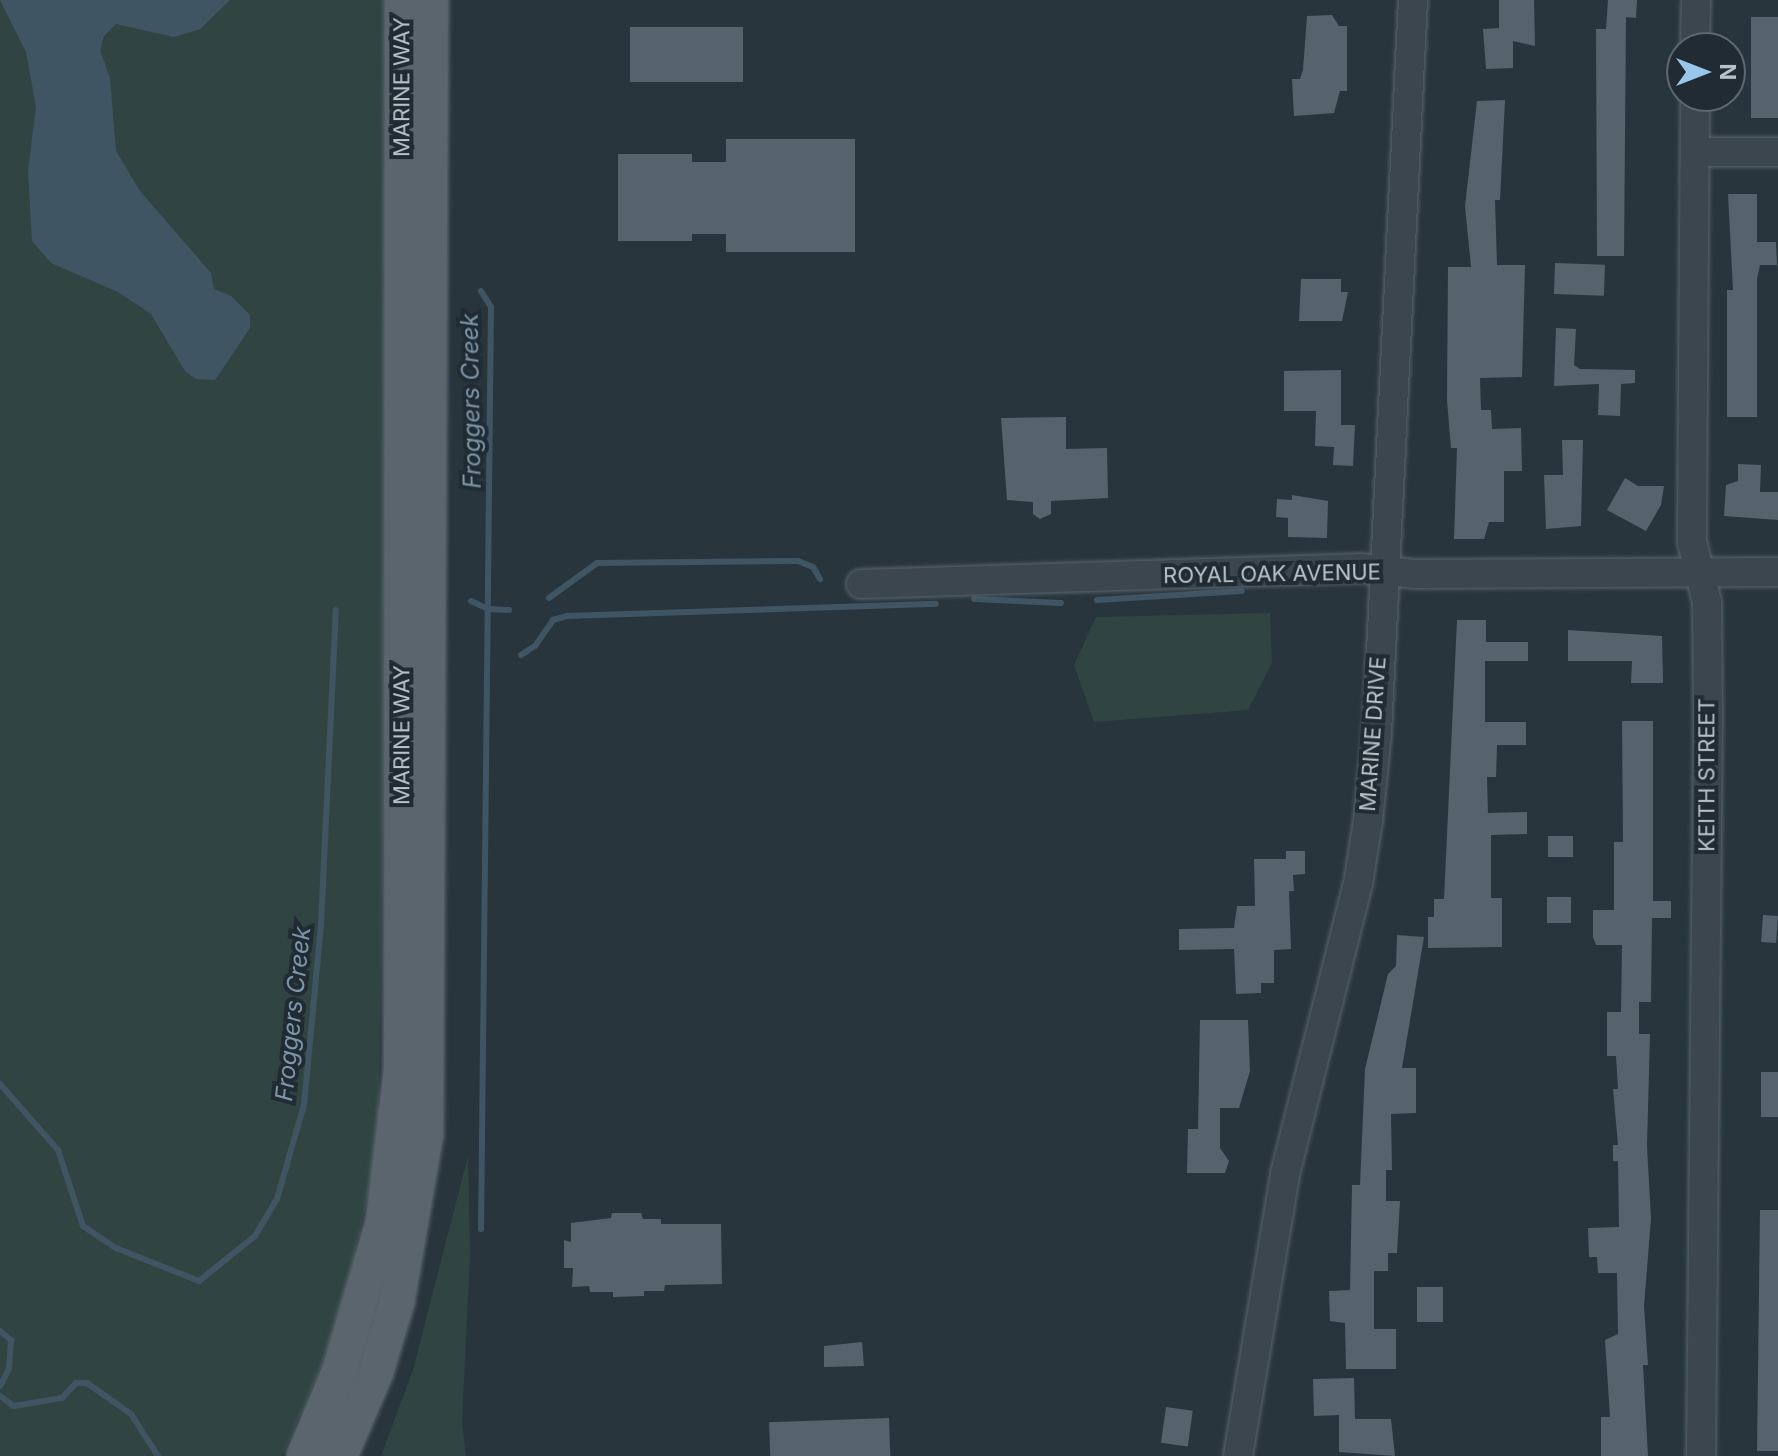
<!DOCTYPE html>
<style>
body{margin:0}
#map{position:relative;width:1778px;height:1456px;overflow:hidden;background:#28353d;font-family:Inter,sans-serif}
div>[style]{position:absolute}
.green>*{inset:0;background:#304542}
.water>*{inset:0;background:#405564}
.stream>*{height:6px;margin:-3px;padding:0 3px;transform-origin:3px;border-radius:3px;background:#405564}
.building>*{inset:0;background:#56636d;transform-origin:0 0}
.roads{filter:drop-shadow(0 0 2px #5a646b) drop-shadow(0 0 2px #5a646b)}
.minor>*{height:28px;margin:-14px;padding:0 14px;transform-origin:14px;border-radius:14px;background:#3c464e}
.major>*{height:34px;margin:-17px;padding:0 17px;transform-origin:17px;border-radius:17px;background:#5a656d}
span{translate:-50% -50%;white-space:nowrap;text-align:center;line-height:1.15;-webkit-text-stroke:8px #212b33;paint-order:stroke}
.street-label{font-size:22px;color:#b8c1c8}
.water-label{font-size:24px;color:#7d96a8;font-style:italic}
.north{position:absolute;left:1666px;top:32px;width:80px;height:80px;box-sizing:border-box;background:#212b33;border:2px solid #5d676f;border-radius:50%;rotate:90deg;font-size:22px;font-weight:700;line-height:32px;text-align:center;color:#b8c1c8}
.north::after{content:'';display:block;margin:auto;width:28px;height:36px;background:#99c7ec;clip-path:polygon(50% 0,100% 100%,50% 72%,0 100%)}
</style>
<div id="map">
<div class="green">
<i style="clip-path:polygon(0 0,385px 0,387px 538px,378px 1150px,338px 1328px,282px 1456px,0 1456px)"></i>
<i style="clip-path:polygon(1270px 613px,1272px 663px,1248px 710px,1094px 722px,1074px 665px,1096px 617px)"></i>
<i style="clip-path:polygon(468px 1156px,470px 1254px,462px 1422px,466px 1456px,381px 1456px,413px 1370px)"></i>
</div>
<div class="water">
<i style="clip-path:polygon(0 0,230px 0,200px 29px,174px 37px,116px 24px,104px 36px,100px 50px,110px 78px,116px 151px,140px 191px,211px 273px,214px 289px,231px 296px,250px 315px,250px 328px,215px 380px,196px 379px,185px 371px,151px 314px,118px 292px,51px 263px,32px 241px,28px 171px,36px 107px,26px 52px)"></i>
</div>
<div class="stream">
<i style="left:481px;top:291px;width:19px;rotate:58deg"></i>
<i style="left:491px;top:307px;width:922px;rotate:90.62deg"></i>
<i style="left:549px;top:598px;width:59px;rotate:-36.1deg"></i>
<i style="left:597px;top:563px;width:201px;rotate:-0.6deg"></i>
<i style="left:798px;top:561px;width:16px;rotate:22deg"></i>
<i style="left:813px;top:567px;width:14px;rotate:60deg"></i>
<i style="left:974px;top:599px;width:87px;rotate:2.6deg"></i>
<i style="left:1097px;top:600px;width:145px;rotate:-3.6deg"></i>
<i style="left:471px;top:601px;width:19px;rotate:25deg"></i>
<i style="left:488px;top:609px;width:21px;rotate:3deg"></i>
<i style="left:521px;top:655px;width:17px;rotate:-33deg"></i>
<i style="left:535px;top:646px;width:32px;rotate:-55deg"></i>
<i style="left:553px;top:620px;width:15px;rotate:-16deg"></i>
<i style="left:567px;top:616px;width:369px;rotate:-1.9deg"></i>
<i style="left:0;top:1084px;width:88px;rotate:48.7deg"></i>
<i style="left:58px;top:1150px;width:80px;rotate:71.8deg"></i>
<i style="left:83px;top:1226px;width:40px;rotate:34deg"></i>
<i style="left:116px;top:1248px;width:89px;rotate:21.7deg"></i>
<i style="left:199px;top:1281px;width:72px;rotate:-38.8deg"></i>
<i style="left:255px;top:1236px;width:43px;rotate:-59.3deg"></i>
<i style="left:277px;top:1199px;width:98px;rotate:-74deg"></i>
<i style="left:304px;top:1105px;width:181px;rotate:-84.6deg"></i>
<i style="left:321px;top:925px;width:315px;rotate:-87.3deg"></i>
<i style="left:0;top:1331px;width:14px;rotate:39deg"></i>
<i style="left:11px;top:1340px;width:29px;rotate:94deg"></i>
<i style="left:9px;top:1369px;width:19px;rotate:118deg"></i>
<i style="left:0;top:1396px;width:17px;rotate:36deg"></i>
<i style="left:14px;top:1406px;width:49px;rotate:-9.5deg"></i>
<i style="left:62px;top:1398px;width:21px;rotate:-47deg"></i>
<i style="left:76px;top:1383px;width:11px"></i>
<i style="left:87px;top:1383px;width:54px;rotate:35.2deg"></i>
<i style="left:131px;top:1414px;width:50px;rotate:57.3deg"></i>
</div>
<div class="building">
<i style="clip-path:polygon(1499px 0,1534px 0,1535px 46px,1513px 41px,1513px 68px,1486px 69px,1483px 29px,1499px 28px)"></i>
<i style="clip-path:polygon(1608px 0,1637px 0,1636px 18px,1626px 17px,1624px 256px,1597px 256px,1596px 29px,1606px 29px)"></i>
<i style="clip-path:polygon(1332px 15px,1339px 26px,1347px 26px,1347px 91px,1340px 91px,1334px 113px,1294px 116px,1292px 79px,1300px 79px,1303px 70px,1307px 16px)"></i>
<i style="left:1751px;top:17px;width:27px;height:101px"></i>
<i style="left:630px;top:27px;width:113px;height:55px"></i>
<i style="clip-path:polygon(1505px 100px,1500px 200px,1495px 200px,1497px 265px,1525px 265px,1522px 377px,1480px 378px,1481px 410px,1491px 410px,1492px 429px,1521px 428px,1522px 471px,1504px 471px,1504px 522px,1489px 522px,1484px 539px,1454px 539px,1457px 448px,1451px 448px,1447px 400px,1448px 267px,1471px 267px,1465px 206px,1477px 101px)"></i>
<i style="clip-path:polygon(726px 139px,855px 139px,855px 252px,726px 252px,726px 234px,692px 234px,692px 241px,618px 241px,618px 154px,692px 154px,692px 162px,726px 162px)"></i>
<i style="clip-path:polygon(1728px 194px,1757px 194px,1757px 242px,1776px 242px,1777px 265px,1760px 265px,1757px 279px,1757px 417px,1727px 417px,1727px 290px,1733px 290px)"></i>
<i style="left:1555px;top:263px;width:50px;height:31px;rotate:2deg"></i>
<i style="clip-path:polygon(1301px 279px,1341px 279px,1341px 292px,1348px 292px,1342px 321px,1299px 321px)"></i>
<i style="clip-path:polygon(1556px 328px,1576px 329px,1574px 365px,1580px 369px,1635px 370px,1635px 383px,1621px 384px,1620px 416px,1598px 415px,1599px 384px,1554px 386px)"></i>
<i style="clip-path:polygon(1341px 370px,1341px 425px,1355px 425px,1353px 466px,1333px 465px,1334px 447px,1315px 446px,1316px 411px,1284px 411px,1284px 371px)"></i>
<i style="clip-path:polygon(1066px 417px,1066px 449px,1107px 448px,1108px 498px,1051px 501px,1051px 514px,1040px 519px,1033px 514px,1033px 502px,1007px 500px,1001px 418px)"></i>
<i style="clip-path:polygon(1562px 440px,1583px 440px,1581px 526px,1546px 529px,1544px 475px,1563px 475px)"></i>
<i style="clip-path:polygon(1738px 464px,1761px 465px,1760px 492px,1778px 492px,1778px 520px,1724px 516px,1726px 485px,1738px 481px)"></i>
<i style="clip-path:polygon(1625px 478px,1638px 486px,1664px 486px,1661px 505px,1646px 531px,1607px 510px)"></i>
<i style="clip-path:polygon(1292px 495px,1328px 501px,1327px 538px,1288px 537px,1288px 518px,1276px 517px,1277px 499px,1292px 500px)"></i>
<i style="clip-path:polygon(1457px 620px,1486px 620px,1486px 642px,1528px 642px,1528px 661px,1485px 661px,1485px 722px,1526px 722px,1526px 745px,1497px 745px,1496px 777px,1487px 777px,1488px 813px,1527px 812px,1527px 834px,1491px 835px,1491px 898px,1502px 898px,1502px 947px,1428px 948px,1428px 917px,1434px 917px,1434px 899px,1444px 899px)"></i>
<i style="clip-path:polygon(1568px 630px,1662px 636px,1663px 683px,1631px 683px,1632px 661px,1568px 661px)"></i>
<i style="clip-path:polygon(1622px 721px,1653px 721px,1653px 901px,1671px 901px,1671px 918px,1652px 918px,1651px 1002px,1639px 1002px,1639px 1034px,1650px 1034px,1647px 1146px,1651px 1219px,1644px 1306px,1648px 1365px,1643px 1365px,1648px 1456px,1601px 1456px,1601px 1417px,1610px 1417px,1605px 1340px,1618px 1334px,1617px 1273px,1598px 1273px,1597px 1257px,1589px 1257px,1588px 1228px,1619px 1227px,1618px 1161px,1613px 1161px,1613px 1145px,1618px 1145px,1613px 1089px,1618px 1089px,1616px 1056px,1607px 1056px,1607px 1012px,1621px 1012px,1622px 945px,1596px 945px,1593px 937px,1593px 910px,1614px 910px,1614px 842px,1623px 842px)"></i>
<i style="left:1548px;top:836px;width:25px;height:21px"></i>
<i style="clip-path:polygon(1286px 851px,1305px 851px,1305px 874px,1293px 875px,1294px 891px,1289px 891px,1291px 949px,1274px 950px,1274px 983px,1261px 983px,1261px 993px,1236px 994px,1234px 949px,1179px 950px,1179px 929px,1234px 928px,1237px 906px,1255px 906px,1254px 859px,1286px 859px)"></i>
<i style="left:1547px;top:897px;width:24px;height:26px"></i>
<i style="left:1763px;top:915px;width:15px;height:27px;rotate:4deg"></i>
<i style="clip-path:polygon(1397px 935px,1424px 937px,1402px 1068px,1416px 1068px,1416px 1113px,1391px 1114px,1392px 1170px,1386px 1170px,1386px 1201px,1400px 1201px,1397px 1253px,1388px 1253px,1388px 1271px,1374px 1271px,1374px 1329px,1396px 1329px,1396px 1369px,1346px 1369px,1345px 1323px,1330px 1321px,1329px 1291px,1350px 1290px,1352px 1185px,1360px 1185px,1365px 1069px,1388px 974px,1396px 966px)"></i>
<i style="clip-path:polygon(1200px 1020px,1248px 1020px,1250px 1071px,1239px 1108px,1220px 1108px,1220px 1148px,1229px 1161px,1225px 1173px,1187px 1173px,1188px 1129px,1198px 1129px)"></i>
<i style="left:1761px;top:1072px;width:17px;height:45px"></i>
<i style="clip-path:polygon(1760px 1210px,1778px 1210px,1778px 1451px,1757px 1451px)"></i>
<i style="clip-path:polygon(612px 1213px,641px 1213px,643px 1219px,661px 1219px,661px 1224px,721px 1224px,722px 1284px,665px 1285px,664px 1291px,644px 1291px,644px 1296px,613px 1297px,613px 1292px,590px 1292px,589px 1286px,572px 1287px,573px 1268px,564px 1268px,564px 1240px,571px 1242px,571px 1223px,611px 1218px)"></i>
<i style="left:1417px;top:1287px;width:26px;height:35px"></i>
<i style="clip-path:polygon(862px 1342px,864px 1366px,824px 1367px,824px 1346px)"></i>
<i style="clip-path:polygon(1354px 1378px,1355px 1419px,1391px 1419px,1395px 1456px,1339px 1452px,1339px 1415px,1314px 1416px,1313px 1379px)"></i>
<i style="left:1166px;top:1407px;width:27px;height:36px;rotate:8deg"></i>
<i style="left:889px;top:1418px;width:38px;height:120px;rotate:88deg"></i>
</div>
<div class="roads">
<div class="minor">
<i style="left:1695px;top:48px;width:48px;rotate:-88.8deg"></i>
<i style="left:1695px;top:96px;width:446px;rotate:90.4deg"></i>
<i style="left:1692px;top:542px;width:62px;rotate:76deg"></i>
<i style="left:1707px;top:602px;width:113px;rotate:89.5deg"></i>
<i style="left:1708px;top:715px;width:741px;rotate:90.54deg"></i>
<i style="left:1695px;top:152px;width:83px"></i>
<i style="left:861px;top:584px;width:499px;rotate:-1.8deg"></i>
<i style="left:1360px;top:568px;width:54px;rotate:6.3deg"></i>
<i style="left:1414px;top:574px;width:364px;rotate:-0.3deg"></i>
<i style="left:1238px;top:1456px;width:286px;rotate:-80.5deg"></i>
<i style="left:1285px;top:1174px;width:299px;rotate:-75.9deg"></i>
<i style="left:1358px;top:884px;width:64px;rotate:-81deg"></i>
<i style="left:1368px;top:821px;width:88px;rotate:-84.2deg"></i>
<i style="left:1377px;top:733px;width:734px;rotate:-87.19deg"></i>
</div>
<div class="major">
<i style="left:304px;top:1456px;width:94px;rotate:-67.5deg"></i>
<i style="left:340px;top:1369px;width:153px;rotate:-73.7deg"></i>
<i style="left:383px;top:1222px;width:151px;rotate:-83.2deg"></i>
<i style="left:401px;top:1072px;width:1072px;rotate:-89.95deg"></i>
<i style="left:340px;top:1456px;width:91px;rotate:-66.8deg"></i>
<i style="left:376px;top:1372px;width:73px;rotate:-73.3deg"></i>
<i style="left:397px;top:1302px;width:170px;rotate:-80.2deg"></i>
<i style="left:426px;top:1134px;width:1134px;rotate:-89.75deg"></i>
</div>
</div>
<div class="street-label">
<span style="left:402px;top:87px;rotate:-90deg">MARINE WAY</span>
<span style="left:1272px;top:574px;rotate:-1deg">ROYAL OAK AVENUE</span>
<span style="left:1373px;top:734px;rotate:-86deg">MARINE DRIVE</span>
<span style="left:402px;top:735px;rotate:-90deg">MARINE WAY</span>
<span style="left:1707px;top:775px;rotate:-90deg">KEITH STREET</span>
</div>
<div class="water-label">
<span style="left:471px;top:401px;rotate:-91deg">Froggers Creek</span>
<span style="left:293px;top:1014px;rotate:-84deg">Froggers Creek</span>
</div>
<div class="north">N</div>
</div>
